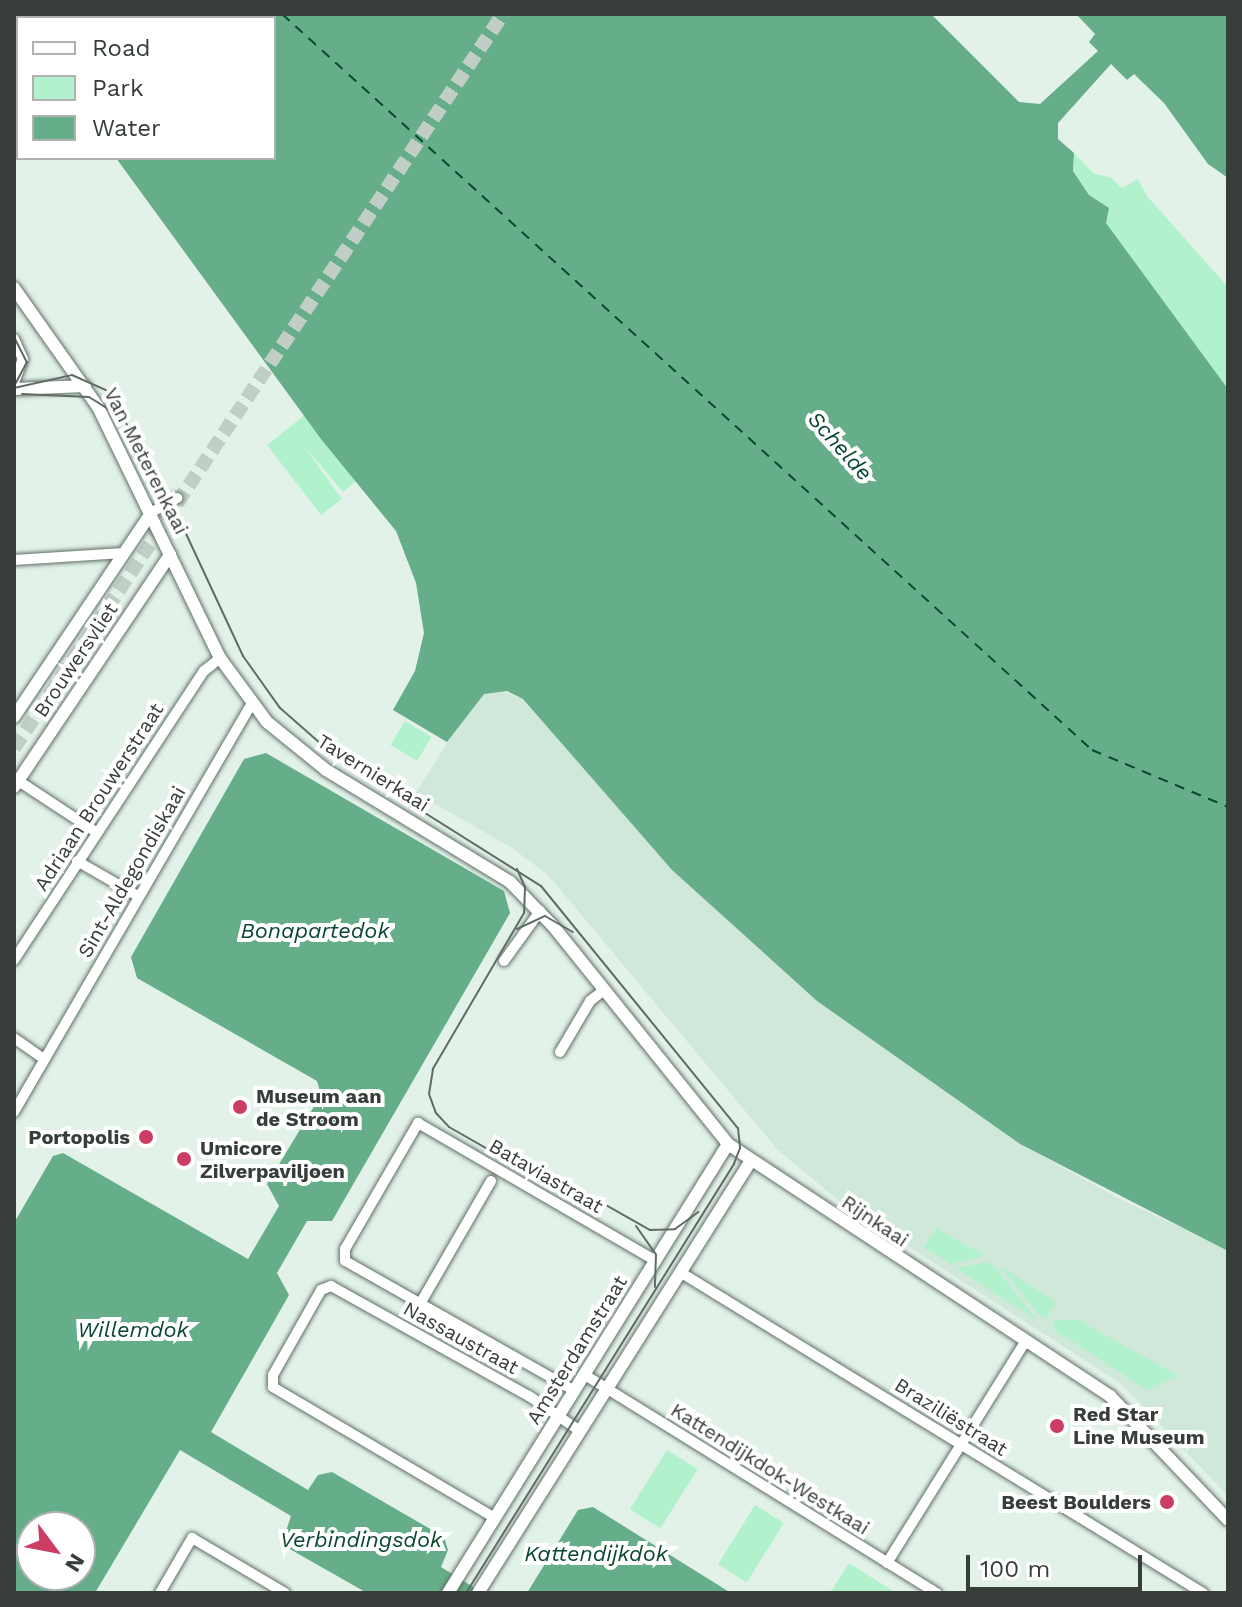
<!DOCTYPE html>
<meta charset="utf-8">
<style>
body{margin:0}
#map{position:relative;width:1242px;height:1607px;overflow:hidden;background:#e2f2e9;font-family:"Work Sans",sans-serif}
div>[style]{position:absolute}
.built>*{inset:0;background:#d0e8da}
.green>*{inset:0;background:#b1f1ce;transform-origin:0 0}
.water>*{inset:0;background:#65ae89}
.ferry>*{height:2px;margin-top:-1px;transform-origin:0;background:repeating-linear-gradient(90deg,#09472e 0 10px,transparent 0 18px)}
.secondary-tunnel>*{height:14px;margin-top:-7px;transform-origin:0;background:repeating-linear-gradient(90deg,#c0cec6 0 14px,transparent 0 21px)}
.roads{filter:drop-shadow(0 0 2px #606f66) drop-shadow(0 0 2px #606f66)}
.minor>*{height:10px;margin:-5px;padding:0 5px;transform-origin:5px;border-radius:5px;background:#fff}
.tertiary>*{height:12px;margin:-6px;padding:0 6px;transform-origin:6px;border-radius:6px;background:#fff}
.tram>*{height:2px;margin:-1px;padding:0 1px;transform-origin:1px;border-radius:1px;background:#616b65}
.dots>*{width:22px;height:22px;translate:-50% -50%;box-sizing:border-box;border:4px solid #fff;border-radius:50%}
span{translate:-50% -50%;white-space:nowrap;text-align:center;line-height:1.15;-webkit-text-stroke:8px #fff;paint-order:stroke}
.street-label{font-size:20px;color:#373e3a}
.poi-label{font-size:20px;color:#373e3a;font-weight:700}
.left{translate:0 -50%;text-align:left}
.right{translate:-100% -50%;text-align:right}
.water-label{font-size:22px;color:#09472e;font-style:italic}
.frame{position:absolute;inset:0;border:16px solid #373e3a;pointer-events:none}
.legend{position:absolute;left:16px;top:16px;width:260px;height:144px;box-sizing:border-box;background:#fff;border:2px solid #afb2b0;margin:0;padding:10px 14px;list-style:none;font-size:24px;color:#373e3a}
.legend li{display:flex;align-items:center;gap:16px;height:40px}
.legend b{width:40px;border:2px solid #afb2b0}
.north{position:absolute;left:16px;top:1511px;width:80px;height:80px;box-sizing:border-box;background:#fff;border:2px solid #afb2b0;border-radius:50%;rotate:122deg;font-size:22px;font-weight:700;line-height:32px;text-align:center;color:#373e3a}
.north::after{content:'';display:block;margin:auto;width:28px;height:36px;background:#cc3d64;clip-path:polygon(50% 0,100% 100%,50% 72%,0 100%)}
.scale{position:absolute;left:966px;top:1555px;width:176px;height:36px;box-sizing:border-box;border:4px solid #373e3a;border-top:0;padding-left:10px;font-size:24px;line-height:28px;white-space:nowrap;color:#373e3a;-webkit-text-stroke:6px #fff;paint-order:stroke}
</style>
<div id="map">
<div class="built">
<i style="clip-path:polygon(498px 690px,523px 699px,672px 870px,817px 1001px,1020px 1144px,1124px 1201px,1228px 1249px,1228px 1496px,1120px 1383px,844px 1205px,777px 1149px,548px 875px,512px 848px,416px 793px,468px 709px,484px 694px)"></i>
</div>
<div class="green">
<i style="clip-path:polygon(1074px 153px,1094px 174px,1110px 177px,1122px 188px,1138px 179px,1147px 196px,1228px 287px,1228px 389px,1105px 222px,1108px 208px,1089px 195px,1073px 171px)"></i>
<i style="clip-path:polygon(305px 415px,357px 480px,343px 492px,303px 445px,342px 499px,321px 515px,267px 445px)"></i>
<i style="left:405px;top:721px;width:31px;height:28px;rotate:31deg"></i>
<i style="clip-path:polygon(936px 1228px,985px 1256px,951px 1264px,924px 1247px)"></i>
<i style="clip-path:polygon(988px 1262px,994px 1266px,1037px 1320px,956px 1268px)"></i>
<i style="clip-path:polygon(1000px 1266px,1056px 1302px,1046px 1319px,1039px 1315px)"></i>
<i style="clip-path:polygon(1054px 1320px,1079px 1320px,1178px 1376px,1147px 1390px,1053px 1329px)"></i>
<i style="left:667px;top:1450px;width:36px;height:70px;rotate:32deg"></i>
<i style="left:755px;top:1505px;width:34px;height:70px;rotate:32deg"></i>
<i style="clip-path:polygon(849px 1563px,896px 1593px,830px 1593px)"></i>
</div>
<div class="water">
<i style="clip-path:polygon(14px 14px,931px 14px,1019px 102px,1040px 104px,1098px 51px,1089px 42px,1095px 34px,1076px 14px,1228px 14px,1228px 178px,1208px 164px,1164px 103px,1134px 74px,1127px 80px,1111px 64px,1058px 123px,1058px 139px,1074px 153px,1073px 171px,1089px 195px,1109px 208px,1106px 223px,1228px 389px,1228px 1251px,1020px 1144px,817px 1001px,672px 870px,523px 699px,507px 691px,484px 694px,447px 742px,393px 710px,415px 671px,424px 633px,416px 583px,396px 531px,321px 439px,116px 158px,274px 158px,274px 18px,18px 18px,18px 23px)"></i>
<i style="clip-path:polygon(evenodd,266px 753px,504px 891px,510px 913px,332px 1221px,307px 1221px,277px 1273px,289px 1295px,211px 1432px,308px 1490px,318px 1475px,332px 1472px,444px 1537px,448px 1550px,441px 1567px,483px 1593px,367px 1593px,288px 1548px,285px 1534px,291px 1516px,180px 1450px,95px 1593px,14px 1593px,14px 1223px,53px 1156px,63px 1153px,248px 1259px,279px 1206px,267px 1184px,321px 1095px,317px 1081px,137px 978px,131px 957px,244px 759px,266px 753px,32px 1527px,80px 1527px,80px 1575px,32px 1575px,32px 1527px)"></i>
<i style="clip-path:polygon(593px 1507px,731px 1593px,527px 1593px,578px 1510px)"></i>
</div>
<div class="ferry">
<i style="left:282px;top:14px;width:1094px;rotate:42.26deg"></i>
<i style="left:1092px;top:750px;width:147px;rotate:22.7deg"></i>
</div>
<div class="secondary-tunnel">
<i style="left:14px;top:748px;width:882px;rotate:-56.33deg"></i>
</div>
<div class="roads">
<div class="minor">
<i style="left:14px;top:339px;width:22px;rotate:66deg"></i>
<i style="left:23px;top:359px;width:25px;rotate:111deg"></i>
<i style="left:152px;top:512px;width:29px;rotate:-29deg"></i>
<i style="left:14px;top:560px;width:110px;rotate:-3.6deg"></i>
<i style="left:14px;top:778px;width:98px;rotate:33.4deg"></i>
<i style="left:77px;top:861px;width:70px;rotate:29.8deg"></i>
<i style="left:14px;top:960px;width:346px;rotate:-56.7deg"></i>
<i style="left:204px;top:671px;width:21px;rotate:-39deg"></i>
<i style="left:504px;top:961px;width:62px;rotate:-54.2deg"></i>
<i style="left:14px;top:1038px;width:37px;rotate:35deg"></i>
<i style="left:560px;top:1052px;width:59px;rotate:-59.5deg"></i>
<i style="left:590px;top:1001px;width:18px;rotate:-38deg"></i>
<i style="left:14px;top:1112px;width:472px;rotate:-59.8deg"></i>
<i style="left:680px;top:1272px;width:614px;rotate:31.54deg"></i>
<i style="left:420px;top:1304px;width:142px;rotate:-60deg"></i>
<i style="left:585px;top:1375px;width:414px;rotate:31.8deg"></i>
<i style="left:575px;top:1391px;width:264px;rotate:-150.5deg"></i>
<i style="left:345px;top:1261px;width:12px;rotate:-90deg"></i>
<i style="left:345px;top:1249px;width:146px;rotate:-59.9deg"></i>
<i style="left:418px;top:1123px;width:275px;rotate:30.1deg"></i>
<i style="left:495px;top:1518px;width:258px;rotate:-149.5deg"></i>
<i style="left:273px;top:1387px;width:12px;rotate:-90deg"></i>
<i style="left:273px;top:1375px;width:98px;rotate:-60.5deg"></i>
<i style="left:321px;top:1290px;width:11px;rotate:-22deg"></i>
<i style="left:331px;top:1286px;width:227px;rotate:29.1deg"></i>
<i style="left:529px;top:1396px;width:62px;rotate:34.5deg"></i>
<i style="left:887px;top:1563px;width:261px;rotate:-58deg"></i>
<i style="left:160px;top:1593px;width:64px;rotate:-59.8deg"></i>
<i style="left:192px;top:1538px;width:108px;rotate:30.6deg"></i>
</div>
<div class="tertiary">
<i style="left:14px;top:288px;width:146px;rotate:54.8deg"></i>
<i style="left:98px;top:407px;width:279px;rotate:64.1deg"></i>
<i style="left:220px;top:658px;width:79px;rotate:53.7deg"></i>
<i style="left:267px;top:722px;width:76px;rotate:39.1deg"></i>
<i style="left:326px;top:770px;width:215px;rotate:31.3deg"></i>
<i style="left:510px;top:882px;width:62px;rotate:45.7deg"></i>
<i style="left:553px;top:926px;width:280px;rotate:51.2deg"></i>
<i style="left:728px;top:1144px;width:458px;rotate:33.4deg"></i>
<i style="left:1110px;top:1396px;width:171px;rotate:46.4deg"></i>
<i style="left:14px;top:389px;width:71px;rotate:-2.4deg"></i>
<i style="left:14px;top:717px;width:247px;rotate:-56.1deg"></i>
<i style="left:14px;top:787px;width:280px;rotate:-56.1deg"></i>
<i style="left:448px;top:1593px;width:529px;rotate:-58.05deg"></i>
<i style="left:478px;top:1593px;width:510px;rotate:-57.74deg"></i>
</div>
</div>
<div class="tram">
<i style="left:14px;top:337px;width:28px;rotate:63deg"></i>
<i style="left:27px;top:362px;width:27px;rotate:118deg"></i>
<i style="left:14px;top:388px;width:59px;rotate:-12.6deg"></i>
<i style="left:72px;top:375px;width:39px;rotate:24deg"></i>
<i style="left:108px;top:391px;width:134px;rotate:60.6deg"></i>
<i style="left:174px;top:508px;width:163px;rotate:65deg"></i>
<i style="left:243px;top:656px;width:64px;rotate:54.6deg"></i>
<i style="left:280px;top:708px;width:74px;rotate:41.2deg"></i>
<i style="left:336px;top:757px;width:242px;rotate:32.2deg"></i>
<i style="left:541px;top:886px;width:312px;rotate:50.9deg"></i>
<i style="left:738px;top:1128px;width:20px;rotate:84deg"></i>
<i style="left:740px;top:1148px;width:17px;rotate:111deg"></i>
<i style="left:734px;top:1164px;width:506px;rotate:121.99deg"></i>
<i style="left:22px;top:394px;width:67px;rotate:2.6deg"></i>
<i style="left:89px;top:397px;width:32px;rotate:32deg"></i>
<i style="left:517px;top:869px;width:20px;rotate:66deg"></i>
<i style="left:525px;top:887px;width:26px;rotate:92deg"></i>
<i style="left:524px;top:913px;width:181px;rotate:120.3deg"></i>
<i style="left:433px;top:1069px;width:25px;rotate:99deg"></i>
<i style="left:429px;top:1094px;width:20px;rotate:70deg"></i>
<i style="left:436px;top:1113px;width:19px;rotate:47deg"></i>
<i style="left:449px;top:1127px;width:73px;rotate:29.7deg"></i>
<i style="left:512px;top:1163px;width:42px;rotate:16.7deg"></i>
<i style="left:517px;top:929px;width:31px;rotate:-25deg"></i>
<i style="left:545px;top:916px;width:32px;rotate:30deg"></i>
<i style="left:544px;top:1170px;width:122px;rotate:29.5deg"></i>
<i style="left:650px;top:1230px;width:25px;rotate:-2deg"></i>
<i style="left:675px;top:1229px;width:29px;rotate:-36deg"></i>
<i style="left:636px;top:1226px;width:35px;rotate:55deg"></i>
<i style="left:656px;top:1255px;width:32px;rotate:92deg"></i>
</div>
<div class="dots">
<i style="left:240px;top:1107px;background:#cc3d64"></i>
<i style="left:146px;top:1137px;background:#cc3d64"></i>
<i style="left:184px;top:1159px;background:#cc3d64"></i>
<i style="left:1057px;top:1426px;background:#cc3d64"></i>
<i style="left:1167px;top:1502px;background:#cc3d64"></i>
</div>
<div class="street-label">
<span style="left:146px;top:461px;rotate:63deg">Van Meterenkaai</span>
<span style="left:76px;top:660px;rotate:-56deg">Brouwersvliet</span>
<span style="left:373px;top:773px;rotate:32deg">Tavernierkaai</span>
<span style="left:99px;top:797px;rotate:-57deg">Adriaan Brouwerstraat</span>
<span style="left:132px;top:872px;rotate:-60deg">Sint-Aldegondiskaai</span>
<span style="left:546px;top:1176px;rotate:30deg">Bataviastraat</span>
<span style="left:875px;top:1221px;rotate:34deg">Rijnkaai</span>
<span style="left:461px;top:1338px;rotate:29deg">Nassaustraat</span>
<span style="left:577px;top:1350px;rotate:-58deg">Amsterdamstraat</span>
<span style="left:951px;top:1417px;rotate:32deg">Braziliëstraat</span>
<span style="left:770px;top:1469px;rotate:32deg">Kattendijkdok-Westkaai</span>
</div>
<div class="poi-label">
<span class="left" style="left:256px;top:1108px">Museum aan<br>de Stroom</span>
<span class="right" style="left:130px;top:1137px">Portopolis</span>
<span class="left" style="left:200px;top:1160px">Umicore<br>Zilverpaviljoen</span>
<span class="left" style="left:1073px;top:1426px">Red Star<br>Line Museum</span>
<span class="right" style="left:1151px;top:1502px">Beest Boulders</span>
</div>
<div class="water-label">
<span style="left:840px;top:446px;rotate:48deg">Schelde</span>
<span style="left:315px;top:931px">Bonapartedok</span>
<span style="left:133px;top:1330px">Willemdok</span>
<span style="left:361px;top:1540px">Verbindingsdok</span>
<span style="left:596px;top:1554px">Kattendijkdok</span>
</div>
<div class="frame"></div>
<ul class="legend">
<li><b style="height:10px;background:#fff"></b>Road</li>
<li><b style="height:22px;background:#b1f1ce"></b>Park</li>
<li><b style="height:22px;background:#65ae89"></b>Water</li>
</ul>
<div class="north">N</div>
<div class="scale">100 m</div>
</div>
